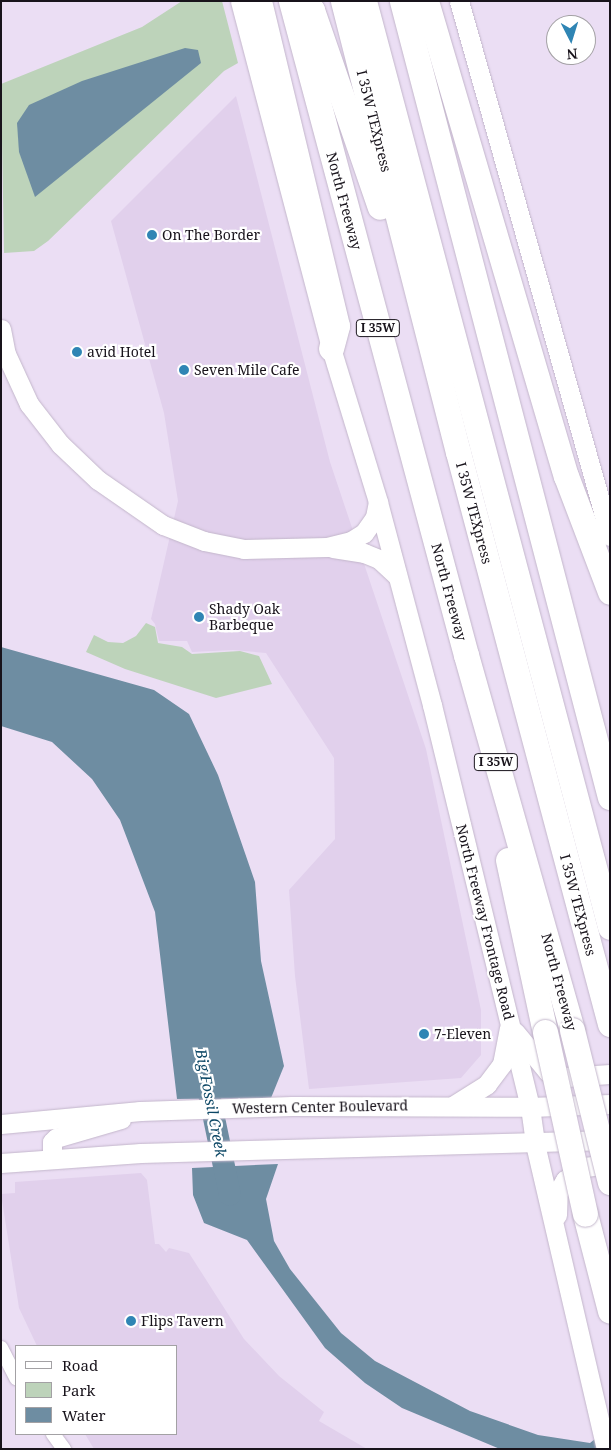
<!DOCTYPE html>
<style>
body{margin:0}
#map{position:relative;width:611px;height:1450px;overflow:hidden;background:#ebdef4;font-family:"Noto Serif",serif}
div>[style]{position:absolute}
.built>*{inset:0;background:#e1d0ec}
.green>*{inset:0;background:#bdd3ba}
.water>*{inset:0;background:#6e8da2}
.river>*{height:22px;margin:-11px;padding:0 11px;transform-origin:11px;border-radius:11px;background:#6e8da2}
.roads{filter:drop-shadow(0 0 1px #c3b6cb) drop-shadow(0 0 1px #c3b6cb)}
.street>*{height:14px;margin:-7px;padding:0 7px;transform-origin:7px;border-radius:7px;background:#fff}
.secondary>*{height:19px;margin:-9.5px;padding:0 9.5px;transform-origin:9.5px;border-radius:9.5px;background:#fff}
.highway>*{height:25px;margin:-12.5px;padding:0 12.5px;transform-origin:12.5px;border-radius:12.5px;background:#fff}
.bridges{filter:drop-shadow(0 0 1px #c3b6cb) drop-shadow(0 0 1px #c3b6cb)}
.highway-bridge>*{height:25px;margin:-12.5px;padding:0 12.5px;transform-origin:12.5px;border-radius:12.5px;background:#fff}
.dots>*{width:14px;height:14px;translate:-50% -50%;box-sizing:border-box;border:2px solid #fff;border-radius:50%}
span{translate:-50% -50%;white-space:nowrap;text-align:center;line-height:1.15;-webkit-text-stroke:4.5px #fff;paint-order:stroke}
.shield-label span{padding:1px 4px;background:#fff;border:1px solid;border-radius:4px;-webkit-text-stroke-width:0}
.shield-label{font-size:12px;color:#18131b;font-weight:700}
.street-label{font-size:14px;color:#18131b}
.poi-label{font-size:14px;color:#18131b}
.left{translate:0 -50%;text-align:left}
.water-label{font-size:15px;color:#0c4765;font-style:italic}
.frame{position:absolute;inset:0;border:2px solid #18131b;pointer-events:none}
.legend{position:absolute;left:15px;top:1345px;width:162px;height:90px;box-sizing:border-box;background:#fff;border:1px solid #a3a1a4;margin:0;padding:6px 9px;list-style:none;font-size:15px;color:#18131b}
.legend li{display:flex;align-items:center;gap:10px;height:25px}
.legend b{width:25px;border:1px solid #a3a1a4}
.north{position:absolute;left:546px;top:15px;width:50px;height:50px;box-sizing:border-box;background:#fff;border:1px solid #a3a1a4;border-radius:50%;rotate:175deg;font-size:14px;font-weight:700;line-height:20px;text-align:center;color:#18131b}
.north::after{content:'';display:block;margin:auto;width:18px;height:22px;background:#2f85b4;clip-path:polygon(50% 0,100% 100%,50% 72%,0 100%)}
</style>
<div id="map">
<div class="built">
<i style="clip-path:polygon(236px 96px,330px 462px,426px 749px,481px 1010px,481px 1055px,461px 1078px,309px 1089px,295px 976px,289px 890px,335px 839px,334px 758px,266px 653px,233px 650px,192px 652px,187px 641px,159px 641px,155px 624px,151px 619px,178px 501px,164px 413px,111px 221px)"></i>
<i style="clip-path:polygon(141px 1173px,147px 1180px,155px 1244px,159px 1244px,166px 1252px,169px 1248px,189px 1253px,244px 1339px,279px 1376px,324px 1412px,319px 1421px,367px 1449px,94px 1449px,85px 1434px,176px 1434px,176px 1346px,37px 1346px,19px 1308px,1px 1194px,15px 1193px,15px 1182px)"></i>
</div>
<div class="green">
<i style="clip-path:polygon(182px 1px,222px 1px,238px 63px,224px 71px,48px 241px,34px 251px,4px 253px,1px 84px,142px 27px)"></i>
<i style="clip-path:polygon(146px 623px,155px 627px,158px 643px,182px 647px,192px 654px,240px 651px,259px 656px,272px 684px,216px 698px,125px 669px,86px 652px,94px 635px,108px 642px,123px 643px,136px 636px)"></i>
</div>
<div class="water">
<i style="clip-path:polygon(185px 48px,198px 50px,201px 63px,35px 197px,19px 152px,17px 123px,29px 105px,82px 81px)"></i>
<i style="clip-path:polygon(1px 647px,154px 690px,189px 714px,218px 775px,255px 882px,261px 961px,284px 1066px,271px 1098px,177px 1099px,155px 912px,120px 820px,92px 779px,52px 742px,1px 726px)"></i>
<i style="clip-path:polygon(278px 1164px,266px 1199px,274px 1241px,290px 1269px,341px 1333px,375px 1361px,470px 1411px,538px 1435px,590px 1443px,601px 1434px,610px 1449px,500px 1449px,402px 1408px,365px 1383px,325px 1348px,247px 1240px,204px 1223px,193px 1195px,192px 1168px)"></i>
</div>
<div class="river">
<i style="left:208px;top:1089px;width:108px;rotate:78.3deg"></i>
</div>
<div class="roads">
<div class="street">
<i style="left:1px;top:1348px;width:34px;rotate:63deg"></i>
<i style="left:53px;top:1434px;width:19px;rotate:54deg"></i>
</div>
<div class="secondary">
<i style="left:240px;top:1px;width:359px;rotate:75.3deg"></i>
<i style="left:331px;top:348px;width:161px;rotate:73deg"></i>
<i style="left:378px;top:502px;width:210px;rotate:75.1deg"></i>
<i style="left:432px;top:705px;width:414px;rotate:76.3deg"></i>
<i style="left:530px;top:1107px;width:37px;rotate:82deg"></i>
<i style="left:535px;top:1144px;width:313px;rotate:76.9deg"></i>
<i style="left:459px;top:1px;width:556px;rotate:74.24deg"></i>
<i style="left:1px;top:329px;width:25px;rotate:79deg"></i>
<i style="left:6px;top:354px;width:55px;rotate:65.3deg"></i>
<i style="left:29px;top:404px;width:51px;rotate:52.2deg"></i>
<i style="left:60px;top:444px;width:52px;rotate:43.5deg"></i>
<i style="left:98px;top:480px;width:79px;rotate:34.7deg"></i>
<i style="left:163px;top:525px;width:44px;rotate:21.3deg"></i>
<i style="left:204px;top:541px;width:41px;rotate:11.3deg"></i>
<i style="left:244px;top:549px;width:83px;rotate:-1.4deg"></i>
<i style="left:327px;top:547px;width:25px;rotate:-14deg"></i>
<i style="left:351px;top:541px;width:15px;rotate:-32deg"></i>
<i style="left:364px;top:533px;width:19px;rotate:-55deg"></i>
<i style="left:375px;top:517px;width:15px;rotate:-79deg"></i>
<i style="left:333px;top:548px;width:31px;rotate:9deg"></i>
<i style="left:364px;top:553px;width:16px;rotate:22deg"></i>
<i style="left:379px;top:559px;width:25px;rotate:43deg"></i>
<i style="left:515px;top:1032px;width:52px;rotate:50.5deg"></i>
<i style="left:548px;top:1072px;width:19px;rotate:16deg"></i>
<i style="left:566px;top:1077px;width:44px;rotate:-3.9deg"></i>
<i style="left:454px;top:1105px;width:39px;rotate:-32deg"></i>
<i style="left:487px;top:1084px;width:25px;rotate:-53deg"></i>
<i style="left:502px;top:1064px;width:36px;rotate:-79deg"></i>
<i style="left:1px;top:1124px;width:140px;rotate:-5.3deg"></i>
<i style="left:140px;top:1111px;width:152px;rotate:-1.9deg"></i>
<i style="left:292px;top:1106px;width:238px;rotate:0.2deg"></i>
<i style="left:530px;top:1107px;width:80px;rotate:-2.1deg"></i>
<i style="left:52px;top:1159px;width:17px;rotate:-90deg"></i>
<i style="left:52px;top:1142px;width:6px;rotate:-45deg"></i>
<i style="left:56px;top:1138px;width:68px;rotate:-16.3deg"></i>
<i style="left:1px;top:1163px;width:140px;rotate:-4.1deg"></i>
<i style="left:141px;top:1153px;width:469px;rotate:-1.6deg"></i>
<i style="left:557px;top:1215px;width:23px;rotate:-88deg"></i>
<i style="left:558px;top:1192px;width:14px;rotate:-60deg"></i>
<i style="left:565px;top:1180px;width:25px;rotate:-32deg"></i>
<i style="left:586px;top:1167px;width:24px;rotate:-9deg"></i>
</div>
<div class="highway">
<i style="left:259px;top:1px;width:334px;rotate:76.5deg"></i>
<i style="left:337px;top:326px;width:23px;rotate:105deg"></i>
<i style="left:291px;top:1px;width:677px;rotate:75.02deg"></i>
<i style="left:466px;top:655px;width:390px;rotate:74.2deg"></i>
<i style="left:306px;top:1px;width:11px;rotate:56deg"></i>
<i style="left:312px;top:10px;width:208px;rotate:71deg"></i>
<i style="left:343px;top:1px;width:465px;rotate:75.7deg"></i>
<i style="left:458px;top:452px;width:592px;rotate:75.12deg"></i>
<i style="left:364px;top:1px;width:958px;rotate:75.12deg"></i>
<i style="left:402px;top:1px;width:823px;rotate:75.36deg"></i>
<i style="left:426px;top:1px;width:495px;rotate:73.6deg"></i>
<i style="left:566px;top:476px;width:124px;rotate:69.2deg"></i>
<i style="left:508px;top:860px;width:176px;rotate:77.9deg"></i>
<i style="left:585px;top:1214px;width:100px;rotate:75.5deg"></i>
</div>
</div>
<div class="bridges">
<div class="highway-bridge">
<i style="left:572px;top:1030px;width:157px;rotate:76deg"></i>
<i style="left:545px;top:1032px;width:186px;rotate:77.6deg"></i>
</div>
</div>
<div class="dots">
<i style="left:152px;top:235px;background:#2f85b4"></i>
<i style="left:77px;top:352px;background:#2f85b4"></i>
<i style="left:184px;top:370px;background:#2f85b4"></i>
<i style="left:199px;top:617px;background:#2f85b4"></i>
<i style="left:424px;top:1034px;background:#2f85b4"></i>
<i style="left:131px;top:1321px;background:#2f85b4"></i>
</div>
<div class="shield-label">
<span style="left:378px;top:328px">I 35W</span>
<span style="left:496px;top:762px">I 35W</span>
</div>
<div class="street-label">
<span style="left:374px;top:121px;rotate:76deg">I 35W TEXpress</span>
<span style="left:344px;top:201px;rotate:75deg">North Freeway</span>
<span style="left:474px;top:513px;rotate:75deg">I 35W TEXpress</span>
<span style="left:449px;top:592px;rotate:75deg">North Freeway</span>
<span style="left:578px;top:905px;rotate:75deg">I 35W TEXpress</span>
<span style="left:485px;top:922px;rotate:76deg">North Freeway Frontage Road</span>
<span style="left:559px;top:982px;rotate:75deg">North Freeway</span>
<span style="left:320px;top:1107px;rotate:-1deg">Western Center Boulevard</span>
</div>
<div class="poi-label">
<span class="left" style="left:162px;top:235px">On The Border</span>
<span class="left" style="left:87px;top:352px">avid Hotel</span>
<span class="left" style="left:194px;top:370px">Seven Mile Cafe</span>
<span class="left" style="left:209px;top:617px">Shady Oak<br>Barbeque</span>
<span class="left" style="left:434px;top:1034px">7-Eleven</span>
<span class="left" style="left:141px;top:1321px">Flips Tavern</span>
</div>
<div class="water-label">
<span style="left:211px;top:1103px;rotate:79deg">Big Fossil Creek</span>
</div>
<div class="frame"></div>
<ul class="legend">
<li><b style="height:6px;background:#fff"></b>Road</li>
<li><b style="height:14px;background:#bdd3ba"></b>Park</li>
<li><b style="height:14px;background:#6e8da2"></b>Water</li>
</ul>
<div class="north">N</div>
</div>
